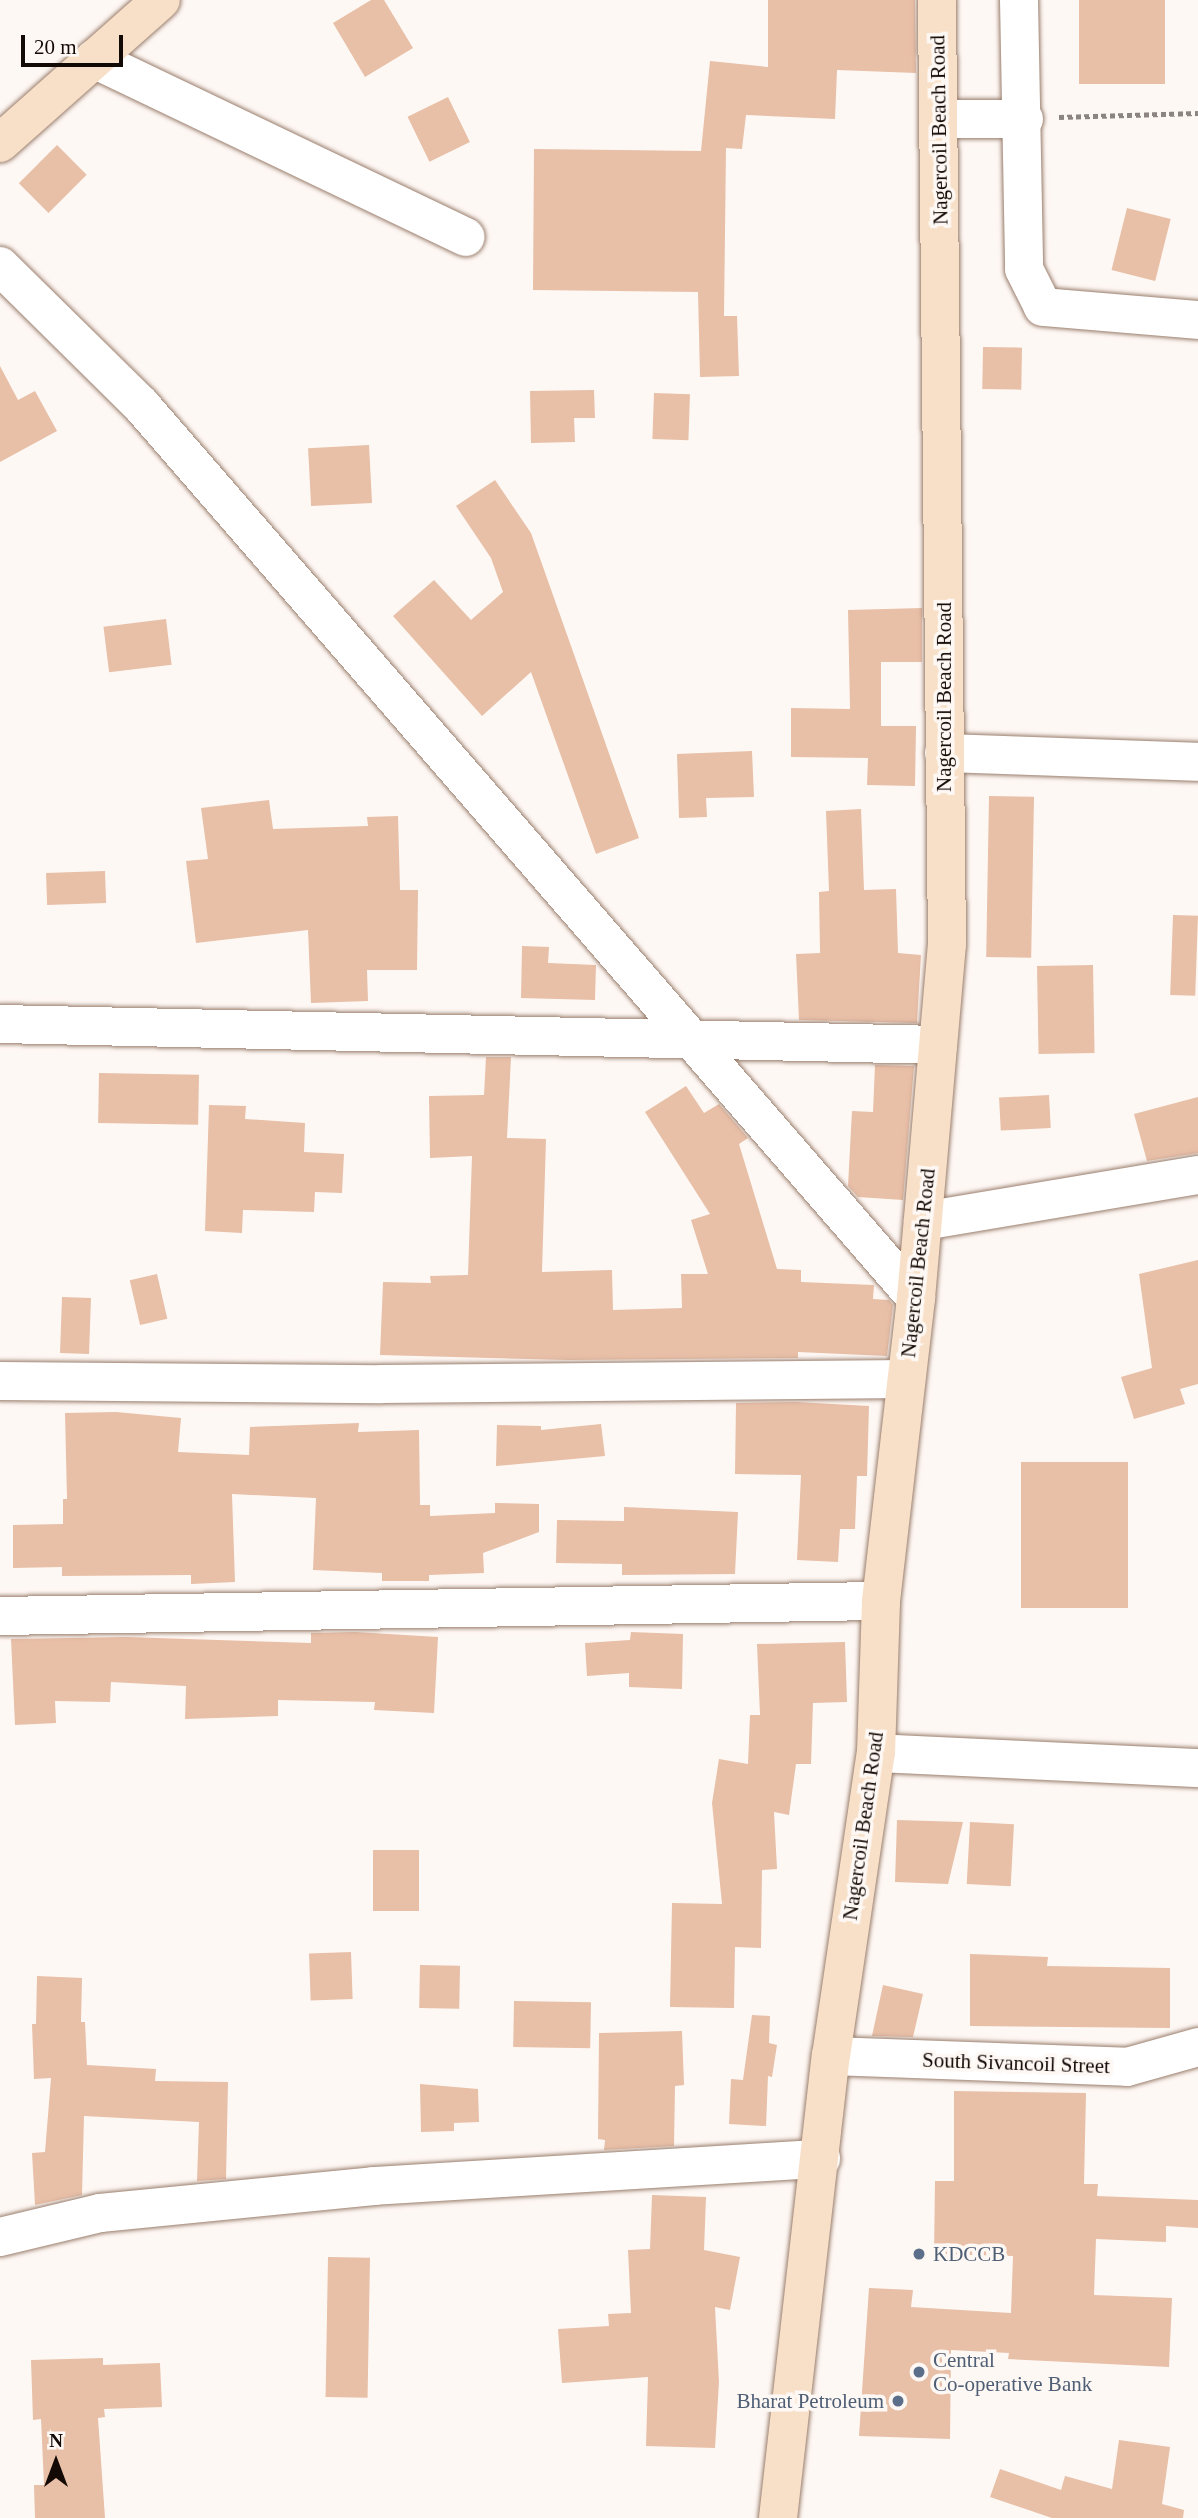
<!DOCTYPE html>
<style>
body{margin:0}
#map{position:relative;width:1198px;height:2518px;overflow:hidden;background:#fef8f4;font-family:"Times New Roman",serif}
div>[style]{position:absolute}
.building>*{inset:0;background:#e8bfa7;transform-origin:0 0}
.path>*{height:4.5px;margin-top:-2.25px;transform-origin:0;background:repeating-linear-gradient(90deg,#8c847f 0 5px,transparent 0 8.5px)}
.roads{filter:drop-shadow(0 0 2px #9a7e6d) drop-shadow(0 0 2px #9a7e6d)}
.minor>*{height:38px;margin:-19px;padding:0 19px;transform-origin:19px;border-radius:19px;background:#fff}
.major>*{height:38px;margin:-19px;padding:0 19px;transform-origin:19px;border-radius:19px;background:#f8e0c8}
.dots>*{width:19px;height:19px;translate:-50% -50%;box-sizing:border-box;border:4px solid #fef8f4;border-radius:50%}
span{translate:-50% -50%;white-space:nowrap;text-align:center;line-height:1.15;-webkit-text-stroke:7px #fef8f4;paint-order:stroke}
.street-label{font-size:21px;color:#140a05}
.service-label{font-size:21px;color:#4e5e75}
.left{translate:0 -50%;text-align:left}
.right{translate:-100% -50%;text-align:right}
.north{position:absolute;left:21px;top:2427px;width:70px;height:70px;-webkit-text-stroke:5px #fef8f4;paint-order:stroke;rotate:0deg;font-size:19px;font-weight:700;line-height:28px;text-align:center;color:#140a05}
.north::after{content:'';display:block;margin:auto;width:24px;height:32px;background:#140a05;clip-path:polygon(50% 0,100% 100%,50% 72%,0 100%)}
.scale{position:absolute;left:21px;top:35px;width:102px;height:32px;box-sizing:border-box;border:4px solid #140a05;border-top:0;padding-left:9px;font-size:21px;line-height:24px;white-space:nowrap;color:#140a05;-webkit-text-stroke:5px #fef8f4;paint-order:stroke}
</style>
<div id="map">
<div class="building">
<i style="clip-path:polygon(371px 0,384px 0,413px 48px,365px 77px,333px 23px)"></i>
<i style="clip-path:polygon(768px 0,915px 0,916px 73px,837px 70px,835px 119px,746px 115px,742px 149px,726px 148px,724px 316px,737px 316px,739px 376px,700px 377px,698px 292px,533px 290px,534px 149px,701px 151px,710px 61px,768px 67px)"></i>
<i style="left:1079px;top:0;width:86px;height:84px"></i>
<i style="left:448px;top:97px;width:50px;height:45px;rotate:64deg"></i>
<i style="left:57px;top:145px;width:42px;height:54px;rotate:45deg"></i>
<i style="left:1127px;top:208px;width:45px;height:64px;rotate:14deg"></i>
<i style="left:983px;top:347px;width:39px;height:42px;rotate:1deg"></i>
<i style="clip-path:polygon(0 366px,18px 400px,35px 391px,57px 431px,0 462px)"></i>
<i style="clip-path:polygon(594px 390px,595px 418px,574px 418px,575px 442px,531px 443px,530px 391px)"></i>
<i style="left:654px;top:393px;width:36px;height:46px;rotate:2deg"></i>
<i style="left:369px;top:445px;width:58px;height:61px;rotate:87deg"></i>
<i style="clip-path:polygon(495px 480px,531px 533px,639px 838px,596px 854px,531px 672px,482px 716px,393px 616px,434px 580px,471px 620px,503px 592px,491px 558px,456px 506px)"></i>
<i style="clip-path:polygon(922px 608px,922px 662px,881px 662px,881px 726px,916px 726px,915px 786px,867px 785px,868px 758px,791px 757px,791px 708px,850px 709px,848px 610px)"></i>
<i style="left:166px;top:619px;width:46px;height:63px;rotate:83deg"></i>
<i style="clip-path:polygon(752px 751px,754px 797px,706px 798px,707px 817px,679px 818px,677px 754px)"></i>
<i style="left:989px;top:796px;width:45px;height:161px;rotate:1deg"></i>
<i style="clip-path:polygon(269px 800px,273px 829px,368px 826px,367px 817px,398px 816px,400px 890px,418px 890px,417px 970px,367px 970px,368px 1001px,311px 1003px,308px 930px,196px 943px,186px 861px,208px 859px,201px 808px)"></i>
<i style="clip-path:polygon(861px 809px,864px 890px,896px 889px,898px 953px,921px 955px,917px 1023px,799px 1020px,796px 954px,820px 953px,819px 892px,829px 891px,826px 811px)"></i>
<i style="left:105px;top:871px;width:32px;height:59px;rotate:88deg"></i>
<i style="left:1173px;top:915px;width:25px;height:80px;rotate:2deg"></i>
<i style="clip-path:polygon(522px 946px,549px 947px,548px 963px,596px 965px,595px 1000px,521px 998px)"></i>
<i style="left:1093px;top:965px;width:88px;height:56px;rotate:89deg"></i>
<i style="clip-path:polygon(486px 1057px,511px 1057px,507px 1138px,546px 1139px,542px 1272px,612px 1270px,613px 1310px,682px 1308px,681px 1274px,708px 1274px,691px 1220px,710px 1214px,645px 1112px,686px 1086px,704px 1113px,719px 1104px,748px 1138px,739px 1144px,777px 1269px,801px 1270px,801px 1282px,874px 1285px,873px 1299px,889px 1300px,893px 1305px,887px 1356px,798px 1352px,798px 1358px,569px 1360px,380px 1355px,383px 1282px,431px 1283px,430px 1276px,468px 1275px,472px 1156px,430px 1158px,429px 1096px,484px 1095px)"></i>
<i style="clip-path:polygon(875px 1065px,914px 1066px,903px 1200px,858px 1197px,848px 1186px,852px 1111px,873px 1112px)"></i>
<i style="left:99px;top:1073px;width:100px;height:50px;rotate:1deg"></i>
<i style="left:1049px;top:1095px;width:33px;height:50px;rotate:87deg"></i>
<i style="clip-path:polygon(1198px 1097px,1198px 1153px,1147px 1161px,1134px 1114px)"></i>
<i style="clip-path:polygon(209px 1105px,246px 1106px,245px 1119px,305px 1123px,304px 1152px,344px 1154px,342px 1193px,315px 1192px,314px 1212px,243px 1210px,242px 1233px,205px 1231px)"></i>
<i style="clip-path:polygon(1198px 1260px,1198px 1384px,1180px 1389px,1185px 1404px,1134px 1419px,1121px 1377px,1152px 1368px,1139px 1274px)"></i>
<i style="left:157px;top:1274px;width:46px;height:28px;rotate:77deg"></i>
<i style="left:62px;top:1297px;width:29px;height:56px;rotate:2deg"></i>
<i style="clip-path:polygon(796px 1402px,869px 1406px,867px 1476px,857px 1476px,855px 1529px,840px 1529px,838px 1562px,797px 1560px,801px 1475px,735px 1474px,736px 1403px)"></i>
<i style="clip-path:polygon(116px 1412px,181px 1418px,178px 1452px,249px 1455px,250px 1427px,359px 1423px,358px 1432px,419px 1430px,420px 1505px,430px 1505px,430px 1516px,495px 1513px,495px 1503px,539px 1504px,539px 1532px,483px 1553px,484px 1573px,429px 1575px,429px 1581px,382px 1581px,382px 1573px,313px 1570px,316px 1498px,232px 1494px,235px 1582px,191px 1584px,191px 1575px,62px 1576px,62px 1567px,13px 1568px,13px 1525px,63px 1524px,63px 1499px,67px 1499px,65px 1413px)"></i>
<i style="clip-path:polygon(601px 1424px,605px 1456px,496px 1466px,497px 1425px,541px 1426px,541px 1430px)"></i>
<i style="left:1128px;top:1462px;width:146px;height:107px;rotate:90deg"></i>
<i style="clip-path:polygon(624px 1507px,738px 1512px,735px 1574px,622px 1575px,622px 1564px,556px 1563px,557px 1520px,624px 1521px)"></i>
<i style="clip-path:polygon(355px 1632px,438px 1637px,434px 1713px,374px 1710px,375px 1702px,278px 1700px,278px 1716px,185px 1719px,186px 1686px,111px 1682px,110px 1702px,55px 1701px,56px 1723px,15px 1725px,11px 1639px,126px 1637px,311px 1643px,311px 1633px)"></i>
<i style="clip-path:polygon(631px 1632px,683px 1634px,682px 1689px,629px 1687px,629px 1673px,587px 1676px,585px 1643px,630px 1640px)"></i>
<i style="clip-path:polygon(845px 1642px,847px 1702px,813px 1703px,811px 1764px,796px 1764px,789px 1815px,774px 1812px,777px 1869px,762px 1870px,761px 1948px,735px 1947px,734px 2008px,670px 2007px,672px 1903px,722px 1904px,712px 1803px,719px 1759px,748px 1764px,750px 1715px,760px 1715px,757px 1644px)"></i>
<i style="clip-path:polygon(897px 1820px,963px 1822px,948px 1884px,895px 1882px)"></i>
<i style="left:970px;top:1822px;width:44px;height:62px;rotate:3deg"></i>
<i style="left:373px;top:1850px;width:46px;height:61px"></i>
<i style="left:351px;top:1952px;width:47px;height:42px;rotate:88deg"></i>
<i style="clip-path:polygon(970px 1954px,1048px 1957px,1047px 1966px,1170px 1968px,1170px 2028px,970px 2026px)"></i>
<i style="left:420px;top:1965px;width:40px;height:43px;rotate:1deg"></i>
<i style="clip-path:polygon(37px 1976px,82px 1978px,81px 2022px,85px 2022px,87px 2065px,156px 2069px,155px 2081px,228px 2082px,226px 2179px,197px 2181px,199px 2122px,84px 2116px,82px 2195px,35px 2205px,32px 2153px,45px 2152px,51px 2078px,34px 2079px,32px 2024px,36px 2024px)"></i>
<i style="clip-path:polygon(883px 1985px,923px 1994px,913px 2037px,872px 2036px)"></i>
<i style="left:514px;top:2001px;width:77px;height:46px;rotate:1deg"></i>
<i style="clip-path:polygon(752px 2015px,770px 2016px,769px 2043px,777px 2045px,772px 2077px,768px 2076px,766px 2126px,729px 2124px,731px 2079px,743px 2080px)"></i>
<i style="clip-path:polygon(682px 2031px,684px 2085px,675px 2086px,674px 2146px,604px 2150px,605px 2140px,598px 2139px,599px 2033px)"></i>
<i style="clip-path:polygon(420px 2084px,478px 2089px,479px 2122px,454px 2123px,454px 2131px,421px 2132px)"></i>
<i style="clip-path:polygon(954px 2091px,1086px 2093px,1084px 2184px,1098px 2184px,1097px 2196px,1198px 2200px,1198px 2228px,1166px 2226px,1166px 2242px,1096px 2239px,1094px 2295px,1172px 2298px,1169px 2367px,1008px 2359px,1009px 2353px,951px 2350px,950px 2439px,859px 2436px,869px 2288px,913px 2290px,911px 2307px,1011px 2313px,1013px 2256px,934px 2254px,935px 2181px,954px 2181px)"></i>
<i style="clip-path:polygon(652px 2195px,706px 2197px,704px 2250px,740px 2257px,730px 2310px,715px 2307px,719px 2382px,715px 2448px,646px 2446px,648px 2377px,562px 2383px,558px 2329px,609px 2326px,608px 2314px,631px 2313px,628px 2250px,650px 2249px)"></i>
<i style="left:328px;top:2257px;width:42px;height:140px;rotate:1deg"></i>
<i style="clip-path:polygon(103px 2358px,103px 2365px,160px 2363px,162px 2407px,104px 2409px,105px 2417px,98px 2418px,105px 2518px,35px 2518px,34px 2485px,44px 2485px,41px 2419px,33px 2420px,31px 2360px)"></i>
<i style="clip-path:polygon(1119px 2440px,1170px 2447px,1162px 2504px,1184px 2510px,1183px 2518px,1052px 2518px,990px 2497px,1000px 2469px,1061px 2490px,1065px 2476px,1112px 2489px)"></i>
</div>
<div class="path">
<i style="left:1059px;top:117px;width:139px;rotate:-1.6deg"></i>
</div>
<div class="roads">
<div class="minor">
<i style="left:1019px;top:0;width:269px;rotate:88.9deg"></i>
<i style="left:1024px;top:269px;width:42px;rotate:63.4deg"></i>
<i style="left:1043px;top:307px;width:156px;rotate:4.8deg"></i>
<i style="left:94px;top:59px;width:412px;rotate:25.6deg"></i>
<i style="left:940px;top:119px;width:84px"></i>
<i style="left:0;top:266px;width:198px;rotate:44.6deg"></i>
<i style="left:141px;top:405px;width:1182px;rotate:49.05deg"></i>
<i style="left:944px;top:753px;width:254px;rotate:2deg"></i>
<i style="left:0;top:1024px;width:938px;rotate:1.28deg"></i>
<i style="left:923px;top:1221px;width:279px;rotate:-9.5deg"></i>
<i style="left:0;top:1381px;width:381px;rotate:0.5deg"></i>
<i style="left:381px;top:1384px;width:525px;rotate:-0.55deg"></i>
<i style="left:0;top:1616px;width:881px;rotate:-0.98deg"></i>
<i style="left:876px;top:1753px;width:322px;rotate:2.7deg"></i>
<i style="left:831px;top:2056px;width:296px;rotate:2.1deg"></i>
<i style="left:1127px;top:2067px;width:74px;rotate:-15.7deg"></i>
<i style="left:0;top:2237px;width:103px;rotate:-13.5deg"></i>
<i style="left:100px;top:2213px;width:275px;rotate:-5.6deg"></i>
<i style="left:374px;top:2186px;width:448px;rotate:-3.5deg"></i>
</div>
<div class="major">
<i style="left:0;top:143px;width:215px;rotate:-41.6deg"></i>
<i style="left:778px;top:2518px;width:465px;rotate:-83.5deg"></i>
<i style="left:831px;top:2056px;width:306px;rotate:-81.6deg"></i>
<i style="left:876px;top:1753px;width:152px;rotate:-88.1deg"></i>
<i style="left:881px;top:1601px;width:305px;rotate:-83.4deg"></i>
<i style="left:916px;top:1298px;width:354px;rotate:-85deg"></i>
<i style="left:947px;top:945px;width:945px;rotate:-90.61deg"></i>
</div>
</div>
<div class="dots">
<i style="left:919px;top:2254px;background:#5c6f8a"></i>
<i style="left:919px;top:2372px;background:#5c6f8a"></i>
<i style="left:898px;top:2401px;background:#5c6f8a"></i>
</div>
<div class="street-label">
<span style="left:939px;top:130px;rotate:-91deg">Nagercoil Beach Road</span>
<span style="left:944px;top:697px;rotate:-90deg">Nagercoil Beach Road</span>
<span style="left:918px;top:1263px;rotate:-84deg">Nagercoil Beach Road</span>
<span style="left:863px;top:1826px;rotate:-82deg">Nagercoil Beach Road</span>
<span style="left:1016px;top:2063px;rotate:2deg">South Sivancoil Street</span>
</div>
<div class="service-label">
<span class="left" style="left:933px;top:2254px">KDCCB</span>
<span class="left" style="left:933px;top:2372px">Central<br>Co-operative Bank</span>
<span class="right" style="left:884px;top:2401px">Bharat Petroleum</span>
</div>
<div class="north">N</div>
<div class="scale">20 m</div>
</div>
